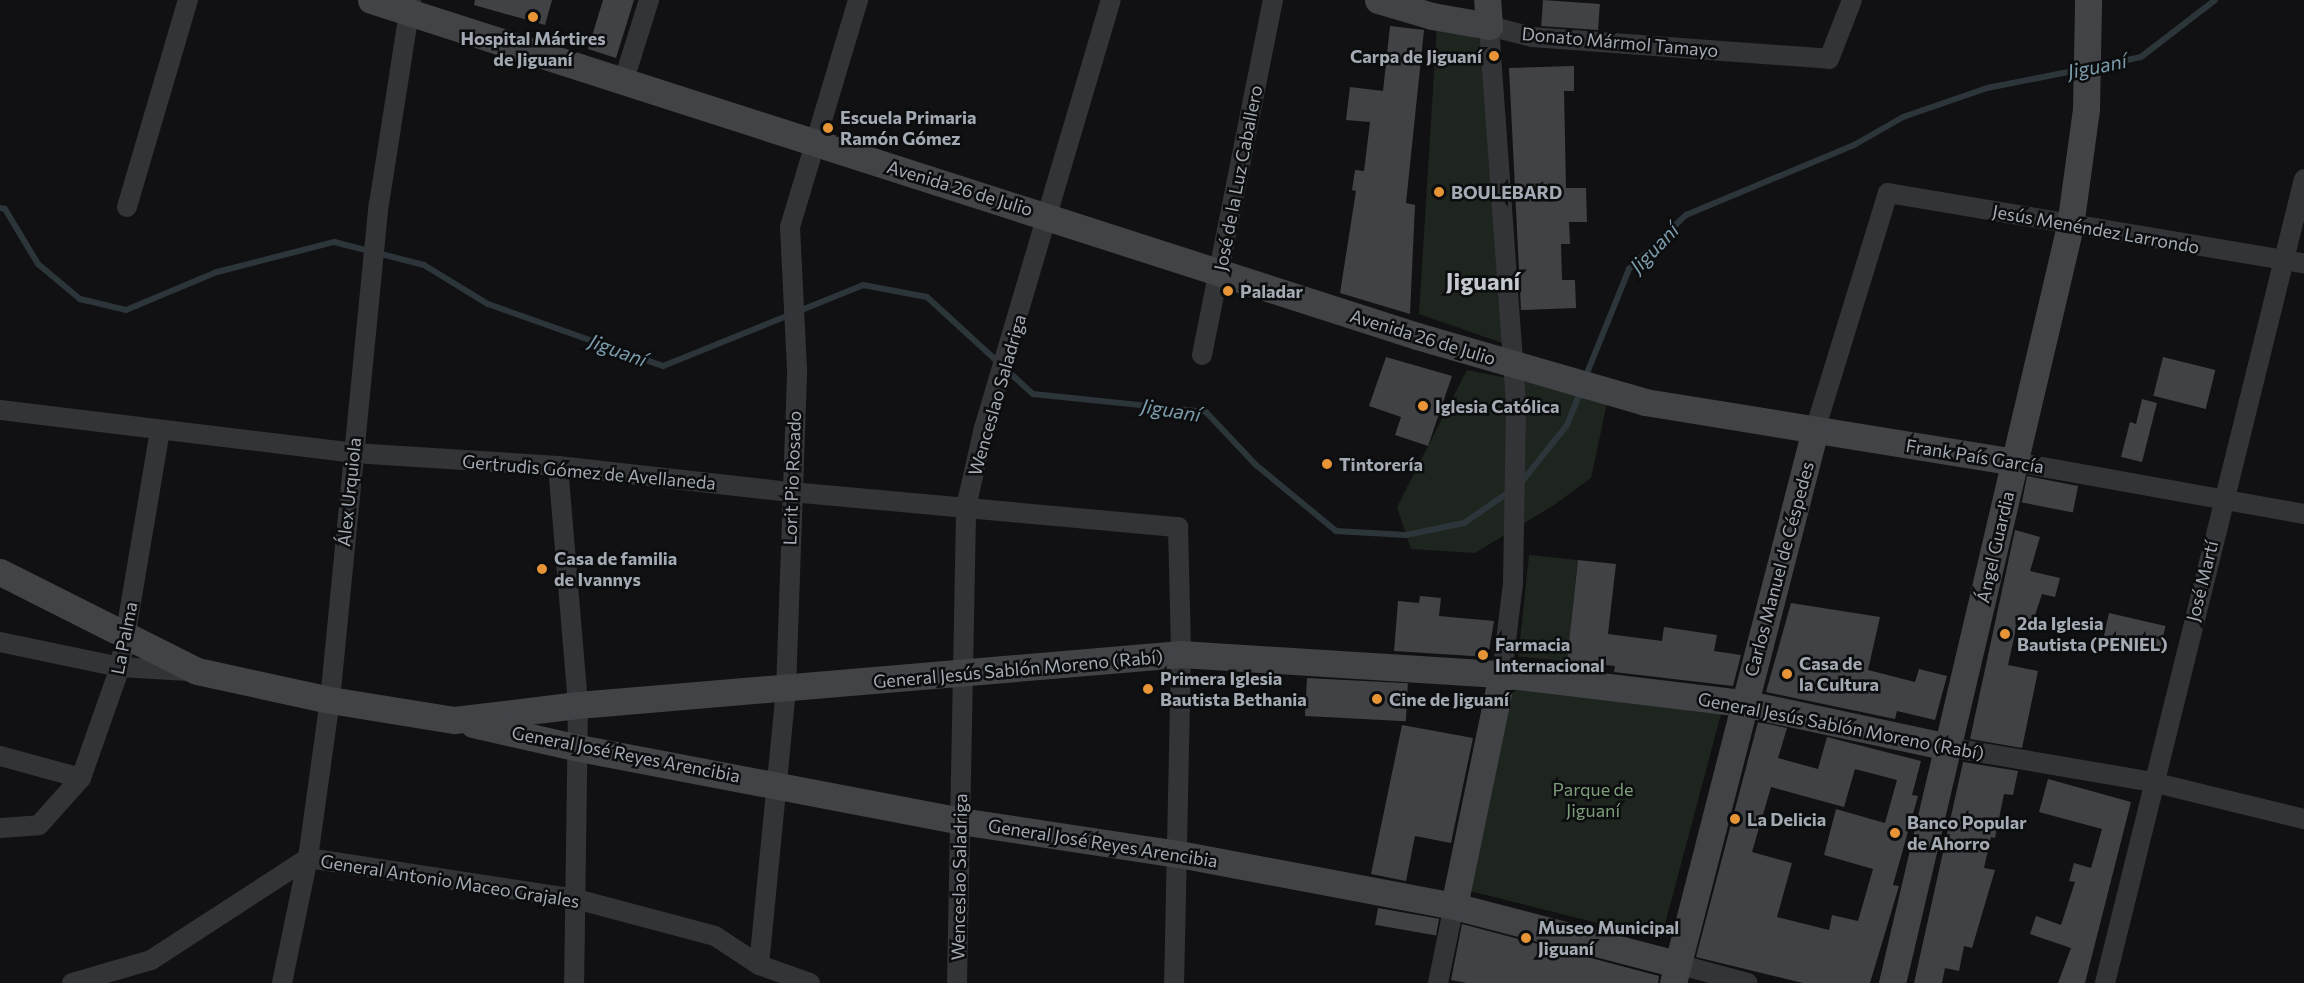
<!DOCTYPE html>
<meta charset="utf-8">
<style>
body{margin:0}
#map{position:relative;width:2304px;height:983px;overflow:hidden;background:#111113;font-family:Commissioner,sans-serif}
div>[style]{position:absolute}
.green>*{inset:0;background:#1e251e;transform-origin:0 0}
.stream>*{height:6px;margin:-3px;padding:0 3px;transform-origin:3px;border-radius:3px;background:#2c353a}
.building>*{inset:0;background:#404246;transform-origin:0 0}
.street>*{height:20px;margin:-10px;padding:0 10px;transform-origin:10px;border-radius:10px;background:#333437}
.secondary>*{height:27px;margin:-13.5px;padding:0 13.5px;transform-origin:13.5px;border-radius:13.5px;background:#414347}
.dots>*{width:16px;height:16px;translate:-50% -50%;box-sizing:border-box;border:3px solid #0c0d0e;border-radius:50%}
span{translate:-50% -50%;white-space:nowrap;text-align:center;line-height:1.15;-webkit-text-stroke:5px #0c0d0e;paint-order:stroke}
.poi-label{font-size:18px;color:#a3aab3;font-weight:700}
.right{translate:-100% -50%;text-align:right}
.left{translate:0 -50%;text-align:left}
.street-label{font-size:18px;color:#a3aab3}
.park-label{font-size:18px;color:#7e9d7b}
.water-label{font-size:20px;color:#7c9cac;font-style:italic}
.district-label{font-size:24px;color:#c4c8cf;font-weight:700}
</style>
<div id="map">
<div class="green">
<i style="clip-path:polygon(1437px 25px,1482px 40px,1511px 346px,1419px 314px)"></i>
<i style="clip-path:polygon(1467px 370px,1556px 388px,1607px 403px,1591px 478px,1554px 505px,1475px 553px,1411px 549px,1397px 507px)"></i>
<i style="left:1529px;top:555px;width:49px;height:102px;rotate:6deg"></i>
<i style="clip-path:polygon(1512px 684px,1721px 714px,1661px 939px,1470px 891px)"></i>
</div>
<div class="stream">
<i style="left:2095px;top:67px;width:47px;rotate:-12.3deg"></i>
<i style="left:2141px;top:57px;width:93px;rotate:-37.6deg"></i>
<i style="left:0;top:208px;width:5px;rotate:11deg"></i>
<i style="left:5px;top:209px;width:64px;rotate:59deg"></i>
<i style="left:38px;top:264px;width:55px;rotate:39.8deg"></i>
<i style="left:80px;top:299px;width:47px;rotate:13.4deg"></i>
<i style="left:126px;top:310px;width:99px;rotate:-22.7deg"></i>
<i style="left:217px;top:272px;width:121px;rotate:-14.4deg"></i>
<i style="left:334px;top:242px;width:93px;rotate:14.3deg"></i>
<i style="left:424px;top:265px;width:75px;rotate:31.4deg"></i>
<i style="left:488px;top:304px;width:186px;rotate:19.5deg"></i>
<i style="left:663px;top:366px;width:216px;rotate:-22deg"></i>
<i style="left:863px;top:285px;width:65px;rotate:10.6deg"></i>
<i style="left:927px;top:297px;width:144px;rotate:42.5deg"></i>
<i style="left:1033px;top:394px;width:174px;rotate:5.9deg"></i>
<i style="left:1206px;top:412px;width:73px;rotate:46.7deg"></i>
<i style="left:1256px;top:465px;width:104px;rotate:39.5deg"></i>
<i style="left:1336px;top:531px;width:70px;rotate:3.3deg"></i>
<i style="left:1406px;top:535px;width:59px;rotate:-11.7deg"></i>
<i style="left:1464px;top:523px;width:58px;rotate:-34.5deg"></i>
<i style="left:1585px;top:378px;width:118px;rotate:-68deg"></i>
<i style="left:1629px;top:269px;width:79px;rotate:-43.5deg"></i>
<i style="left:1686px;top:215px;width:182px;rotate:-22.6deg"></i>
<i style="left:1854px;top:145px;width:56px;rotate:-29.7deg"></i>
<i style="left:1903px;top:117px;width:89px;rotate:-19deg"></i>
<i style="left:1987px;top:88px;width:94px;rotate:-11.1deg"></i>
<i style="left:1520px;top:484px;width:75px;rotate:-51.5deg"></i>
<i style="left:1567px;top:425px;width:38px;rotate:-68deg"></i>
</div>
<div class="building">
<i style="clip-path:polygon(475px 0,552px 0,545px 25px,474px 5px)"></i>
<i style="clip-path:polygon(603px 0,634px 0,616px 58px,588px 49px)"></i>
<i style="left:1543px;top:0;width:57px;height:26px;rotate:4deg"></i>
<i style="clip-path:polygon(1390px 26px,1424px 30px,1406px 203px,1415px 205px,1410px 314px,1340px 293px,1356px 191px,1352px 190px,1355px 170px,1364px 171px,1370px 122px,1346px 120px,1350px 87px,1383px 91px)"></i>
<i style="clip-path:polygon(1574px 66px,1574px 91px,1564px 91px,1566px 188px,1586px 188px,1587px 222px,1569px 222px,1570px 244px,1561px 244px,1562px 280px,1575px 280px,1576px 308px,1521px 310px,1509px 68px)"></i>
<i style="clip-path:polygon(1386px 357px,1452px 376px,1428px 446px,1395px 435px,1401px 417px,1369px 406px)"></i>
<i style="left:2163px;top:357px;width:54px;height:40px;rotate:14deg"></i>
<i style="clip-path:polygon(2142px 399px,2157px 403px,2142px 462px,2121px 457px,2130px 422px,2136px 424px)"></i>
<i style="left:2027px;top:476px;width:52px;height:27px;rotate:11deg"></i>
<i style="clip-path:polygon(2015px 530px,2040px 537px,2030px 571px,2060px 578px,2055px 597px,2042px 594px,2032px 624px,2018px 620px,2008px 665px,2038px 671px,2022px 748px,1970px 739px)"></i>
<i style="clip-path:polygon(1578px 560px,1616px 564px,1608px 634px,1662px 641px,1664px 627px,1717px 635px,1714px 651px,1741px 655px,1733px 686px,1614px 672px,1615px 666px,1567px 661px)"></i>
<i style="clip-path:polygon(1420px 596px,1441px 598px,1439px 616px,1494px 621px,1488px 657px,1394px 651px,1398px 601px,1419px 603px)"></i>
<i style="clip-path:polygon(1791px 603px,1880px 617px,1868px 670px,1915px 682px,1919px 669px,1947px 676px,1935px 720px,1897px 711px,1895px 719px,1766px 692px)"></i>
<i style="left:2109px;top:613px;width:58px;height:26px;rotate:13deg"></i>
<i style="left:1307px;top:678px;width:101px;height:38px;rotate:3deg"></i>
<i style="clip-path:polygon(evenodd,1758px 722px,1787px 728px,1778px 758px,1818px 769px,1827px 737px,1921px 761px,1912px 795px,1918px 796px,1893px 885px,1899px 886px,1870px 983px,1803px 983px,1696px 957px,1758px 722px,1855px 769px,1897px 780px,1885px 823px,1836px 809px,1824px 855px,1873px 869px,1858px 921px,1832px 915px,1829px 930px,1777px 917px,1792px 863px,1752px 852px,1771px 787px,1844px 807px,1855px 769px)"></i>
<i style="clip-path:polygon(1402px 725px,1473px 738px,1451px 843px,1415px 836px,1406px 881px,1371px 874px)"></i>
<i style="clip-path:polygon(1963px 762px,2018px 771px,2013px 795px,2004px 794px,1995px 838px,1991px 837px,1984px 868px,1995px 870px,1972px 948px,1964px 946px,1959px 971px,1945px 968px,1942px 983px,1914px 983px)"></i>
<i style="clip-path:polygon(2048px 779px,2131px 802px,2085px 983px,2058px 983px,2071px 948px,2030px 934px,2036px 916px,2061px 925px,2075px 882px,2069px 881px,2074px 863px,2091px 868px,2102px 829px,2039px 812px)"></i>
<i style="left:1378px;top:908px;width:62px;height:17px;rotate:10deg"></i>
<i style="clip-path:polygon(1462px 924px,1659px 976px,1658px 983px,1467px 983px,1451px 980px)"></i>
</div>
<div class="street">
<i style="left:623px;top:83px;width:87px;rotate:-72.6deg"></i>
<i style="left:127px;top:207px;width:216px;rotate:-73.6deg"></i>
<i style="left:1202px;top:355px;width:362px;rotate:-78.7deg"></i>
<i style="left:0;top:410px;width:356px;rotate:6.9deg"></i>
<i style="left:353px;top:453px;width:205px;rotate:3.6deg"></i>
<i style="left:558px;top:466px;width:234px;rotate:6.4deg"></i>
<i style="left:791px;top:492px;width:389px;rotate:5.2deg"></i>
<i style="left:1178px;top:527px;width:127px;rotate:88.6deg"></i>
<i style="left:1181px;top:654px;width:329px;rotate:91.2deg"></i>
<i style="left:1815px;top:430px;width:248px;rotate:-72.9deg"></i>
<i style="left:1888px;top:193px;width:422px;rotate:9.6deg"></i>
<i style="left:2015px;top:462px;width:294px;rotate:10.2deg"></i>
<i style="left:558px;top:466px;width:240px;rotate:85.2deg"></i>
<i style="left:578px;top:705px;width:278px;rotate:90.8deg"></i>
<i style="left:0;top:642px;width:123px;rotate:11.8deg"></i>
<i style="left:120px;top:667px;width:68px;rotate:3.4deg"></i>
<i style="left:1502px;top:674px;width:92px;rotate:-83.1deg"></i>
<i style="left:1513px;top:583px;width:180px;rotate:-89deg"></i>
<i style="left:1516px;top:403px;width:378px;rotate:-94.1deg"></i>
<i style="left:1489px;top:26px;width:44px;rotate:14.3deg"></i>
<i style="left:1532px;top:37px;width:298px;rotate:4.2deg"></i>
<i style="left:1829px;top:59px;width:63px;rotate:-68.7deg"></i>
<i style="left:1948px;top:747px;width:207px;rotate:9.7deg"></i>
<i style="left:2152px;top:782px;width:156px;rotate:13.7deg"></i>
<i style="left:0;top:756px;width:84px;rotate:15.2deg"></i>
<i style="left:0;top:828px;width:39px;rotate:-4deg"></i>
<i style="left:39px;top:825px;width:63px;rotate:-48.2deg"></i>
<i style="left:81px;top:778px;width:118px;rotate:-70.6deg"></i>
<i style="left:120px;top:667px;width:239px;rotate:-80.4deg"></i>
<i style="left:1677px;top:964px;width:73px;rotate:15deg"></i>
<i style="left:759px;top:965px;width:276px;rotate:-84.4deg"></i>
<i style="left:786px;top:690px;width:320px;rotate:-88deg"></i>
<i style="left:797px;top:370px;width:143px;rotate:-92.8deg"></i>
<i style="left:790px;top:227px;width:237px;rotate:-73.3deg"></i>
<i style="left:72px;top:983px;width:82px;rotate:-16.2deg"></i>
<i style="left:151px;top:960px;width:187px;rotate:-33deg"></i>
<i style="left:308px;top:858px;width:271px;rotate:8.7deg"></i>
<i style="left:576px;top:899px;width:144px;rotate:14.9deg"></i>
<i style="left:715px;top:936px;width:53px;rotate:33.4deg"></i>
<i style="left:759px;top:965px;width:54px;rotate:19.4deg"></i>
<i style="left:282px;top:983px;width:128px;rotate:-78.3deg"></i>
<i style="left:308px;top:858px;width:160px;rotate:-82.1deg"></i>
<i style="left:330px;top:700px;width:498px;rotate:-84.4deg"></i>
<i style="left:379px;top:204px;width:206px;rotate:-81.1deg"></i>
<i style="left:957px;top:983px;width:476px;rotate:-88.9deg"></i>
<i style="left:966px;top:507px;width:81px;rotate:-77.2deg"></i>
<i style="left:984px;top:428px;width:446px;rotate:-73.5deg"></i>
<i style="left:1438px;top:983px;width:79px;rotate:-78.3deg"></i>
<i style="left:2105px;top:983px;width:828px;rotate:-76.1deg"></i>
</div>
<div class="secondary">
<i style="left:371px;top:0;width:1099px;rotate:17.81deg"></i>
<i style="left:1417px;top:336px;width:237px;rotate:16.1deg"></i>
<i style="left:1645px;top:402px;width:375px;rotate:9.2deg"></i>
<i style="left:1378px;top:0;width:56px;rotate:16.5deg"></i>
<i style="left:1432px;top:16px;width:58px;rotate:10deg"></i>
<i style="left:1489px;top:26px;width:26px;rotate:-94deg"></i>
<i style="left:0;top:572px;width:220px;rotate:26.7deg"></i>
<i style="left:197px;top:671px;width:136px;rotate:12.3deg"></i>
<i style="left:330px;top:700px;width:126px;rotate:9.2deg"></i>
<i style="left:454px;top:720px;width:125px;rotate:-6.9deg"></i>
<i style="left:578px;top:705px;width:605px;rotate:-4.83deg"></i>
<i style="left:1181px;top:654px;width:322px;rotate:3.6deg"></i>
<i style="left:1502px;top:674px;width:243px;rotate:6.9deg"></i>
<i style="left:1743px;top:703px;width:210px;rotate:12.1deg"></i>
<i style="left:473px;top:724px;width:109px;rotate:12.8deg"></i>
<i style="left:579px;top:748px;width:388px;rotate:10.8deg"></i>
<i style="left:960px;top:821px;width:221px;rotate:8.6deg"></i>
<i style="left:1179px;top:854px;width:280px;rotate:10.7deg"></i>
<i style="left:1454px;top:906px;width:230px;rotate:14.6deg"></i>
<i style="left:1454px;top:906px;width:237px;rotate:-78.3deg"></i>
<i style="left:1673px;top:983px;width:571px;rotate:-75.6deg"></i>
<i style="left:1892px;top:983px;width:778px;rotate:-76.77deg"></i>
<i style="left:2070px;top:226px;width:118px;rotate:-82.2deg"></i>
<i style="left:2086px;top:109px;width:109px;rotate:-88.9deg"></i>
</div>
<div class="dots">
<i style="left:533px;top:17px;background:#e69436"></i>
<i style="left:1494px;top:56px;background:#e69436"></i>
<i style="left:828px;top:128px;background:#e69436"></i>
<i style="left:1439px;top:192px;background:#e69436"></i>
<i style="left:1228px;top:291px;background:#e69436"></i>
<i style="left:1423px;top:406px;background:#e69436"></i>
<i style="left:1327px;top:464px;background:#e69436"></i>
<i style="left:542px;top:569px;background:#e69436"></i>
<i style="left:2005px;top:634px;background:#e69436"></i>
<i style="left:1483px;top:655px;background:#e69436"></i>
<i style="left:1787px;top:674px;background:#e69436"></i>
<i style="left:1148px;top:689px;background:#e69436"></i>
<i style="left:1377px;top:699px;background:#e69436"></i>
<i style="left:1735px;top:819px;background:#e69436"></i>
<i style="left:1895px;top:833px;background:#e69436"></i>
<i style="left:1526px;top:938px;background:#e69436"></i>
</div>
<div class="poi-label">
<span style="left:533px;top:49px">Hospital Mártires<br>de Jiguaní</span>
<span class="right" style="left:1482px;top:56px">Carpa de Jiguaní</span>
<span class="left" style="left:840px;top:128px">Escuela Primaria<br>Ramón Gómez</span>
<span class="left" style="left:1451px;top:192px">BOULEBARD</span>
<span class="left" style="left:1240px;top:291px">Paladar</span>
<span class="left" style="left:1435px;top:406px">Iglesia Católica</span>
<span class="left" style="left:1339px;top:464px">Tintorería</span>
<span class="left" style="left:554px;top:569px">Casa de familia<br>de Ivannys</span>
<span class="left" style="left:2017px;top:634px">2da Iglesia<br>Bautista (PENIEL)</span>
<span class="left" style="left:1495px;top:655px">Farmacia<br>Internacional</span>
<span class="left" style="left:1799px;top:674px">Casa de<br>la Cultura</span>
<span class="left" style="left:1160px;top:689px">Primera Iglesia<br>Bautista Bethania</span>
<span class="left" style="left:1389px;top:699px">Cine de Jiguaní</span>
<span class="left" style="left:1747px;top:819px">La Delicia</span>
<span class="left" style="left:1907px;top:833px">Banco Popular<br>de Ahorro</span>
<span class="left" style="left:1538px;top:938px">Museo Municipal<br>Jiguaní</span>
</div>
<div class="street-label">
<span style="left:1620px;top:42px;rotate:5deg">Donato Mármol Tamayo</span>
<span style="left:1238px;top:178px;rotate:-79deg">José de la Luz Caballero</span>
<span style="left:960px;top:188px;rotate:17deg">Avenida 26 de Julio</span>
<span style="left:2096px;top:229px;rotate:10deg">Jesús Menéndez Larrondo</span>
<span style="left:1423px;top:337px;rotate:17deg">Avenida 26 de Julio</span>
<span style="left:997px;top:395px;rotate:-74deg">Wenceslao Saladriga</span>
<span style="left:1975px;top:456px;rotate:9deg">Frank País García</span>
<span style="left:589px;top:472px;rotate:5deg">Gertrudis Gómez de Avellaneda</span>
<span style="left:792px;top:478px;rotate:-88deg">Lorit Pio Rosado</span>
<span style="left:349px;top:492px;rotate:-84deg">Álex Urquiola</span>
<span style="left:1995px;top:547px;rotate:-77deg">Ángel Guardia</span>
<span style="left:1779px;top:569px;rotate:-75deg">Carlos Manuel de Céspedes</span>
<span style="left:2202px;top:581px;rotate:-76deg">José Martí</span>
<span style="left:124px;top:638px;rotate:-79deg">La Palma</span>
<span style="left:1018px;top:669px;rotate:-5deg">General Jesús Sablón Moreno (Rabí)</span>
<span style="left:1841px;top:726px;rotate:11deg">General Jesús Sablón Moreno (Rabí)</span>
<span style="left:626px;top:754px;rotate:11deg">General José Reyes Arencibia</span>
<span style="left:1103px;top:843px;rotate:9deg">General José Reyes Arencibia</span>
<span style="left:959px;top:877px;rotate:-89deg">Wenceslao Saladriga</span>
<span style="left:450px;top:881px;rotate:9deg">General Antonio Maceo Grajales</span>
</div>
<div class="park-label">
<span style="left:1593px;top:800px">Parque de<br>Jiguaní</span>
</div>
<div class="water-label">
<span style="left:2097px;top:66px;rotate:-11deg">Jiguaní</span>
<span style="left:1654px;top:248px;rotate:-46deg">Jiguaní</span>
<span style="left:618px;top:350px;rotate:20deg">Jiguaní</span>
<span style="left:1171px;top:410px;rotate:9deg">Jiguaní</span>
</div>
<div class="district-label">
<span style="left:1483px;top:281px">Jiguaní</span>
</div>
</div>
